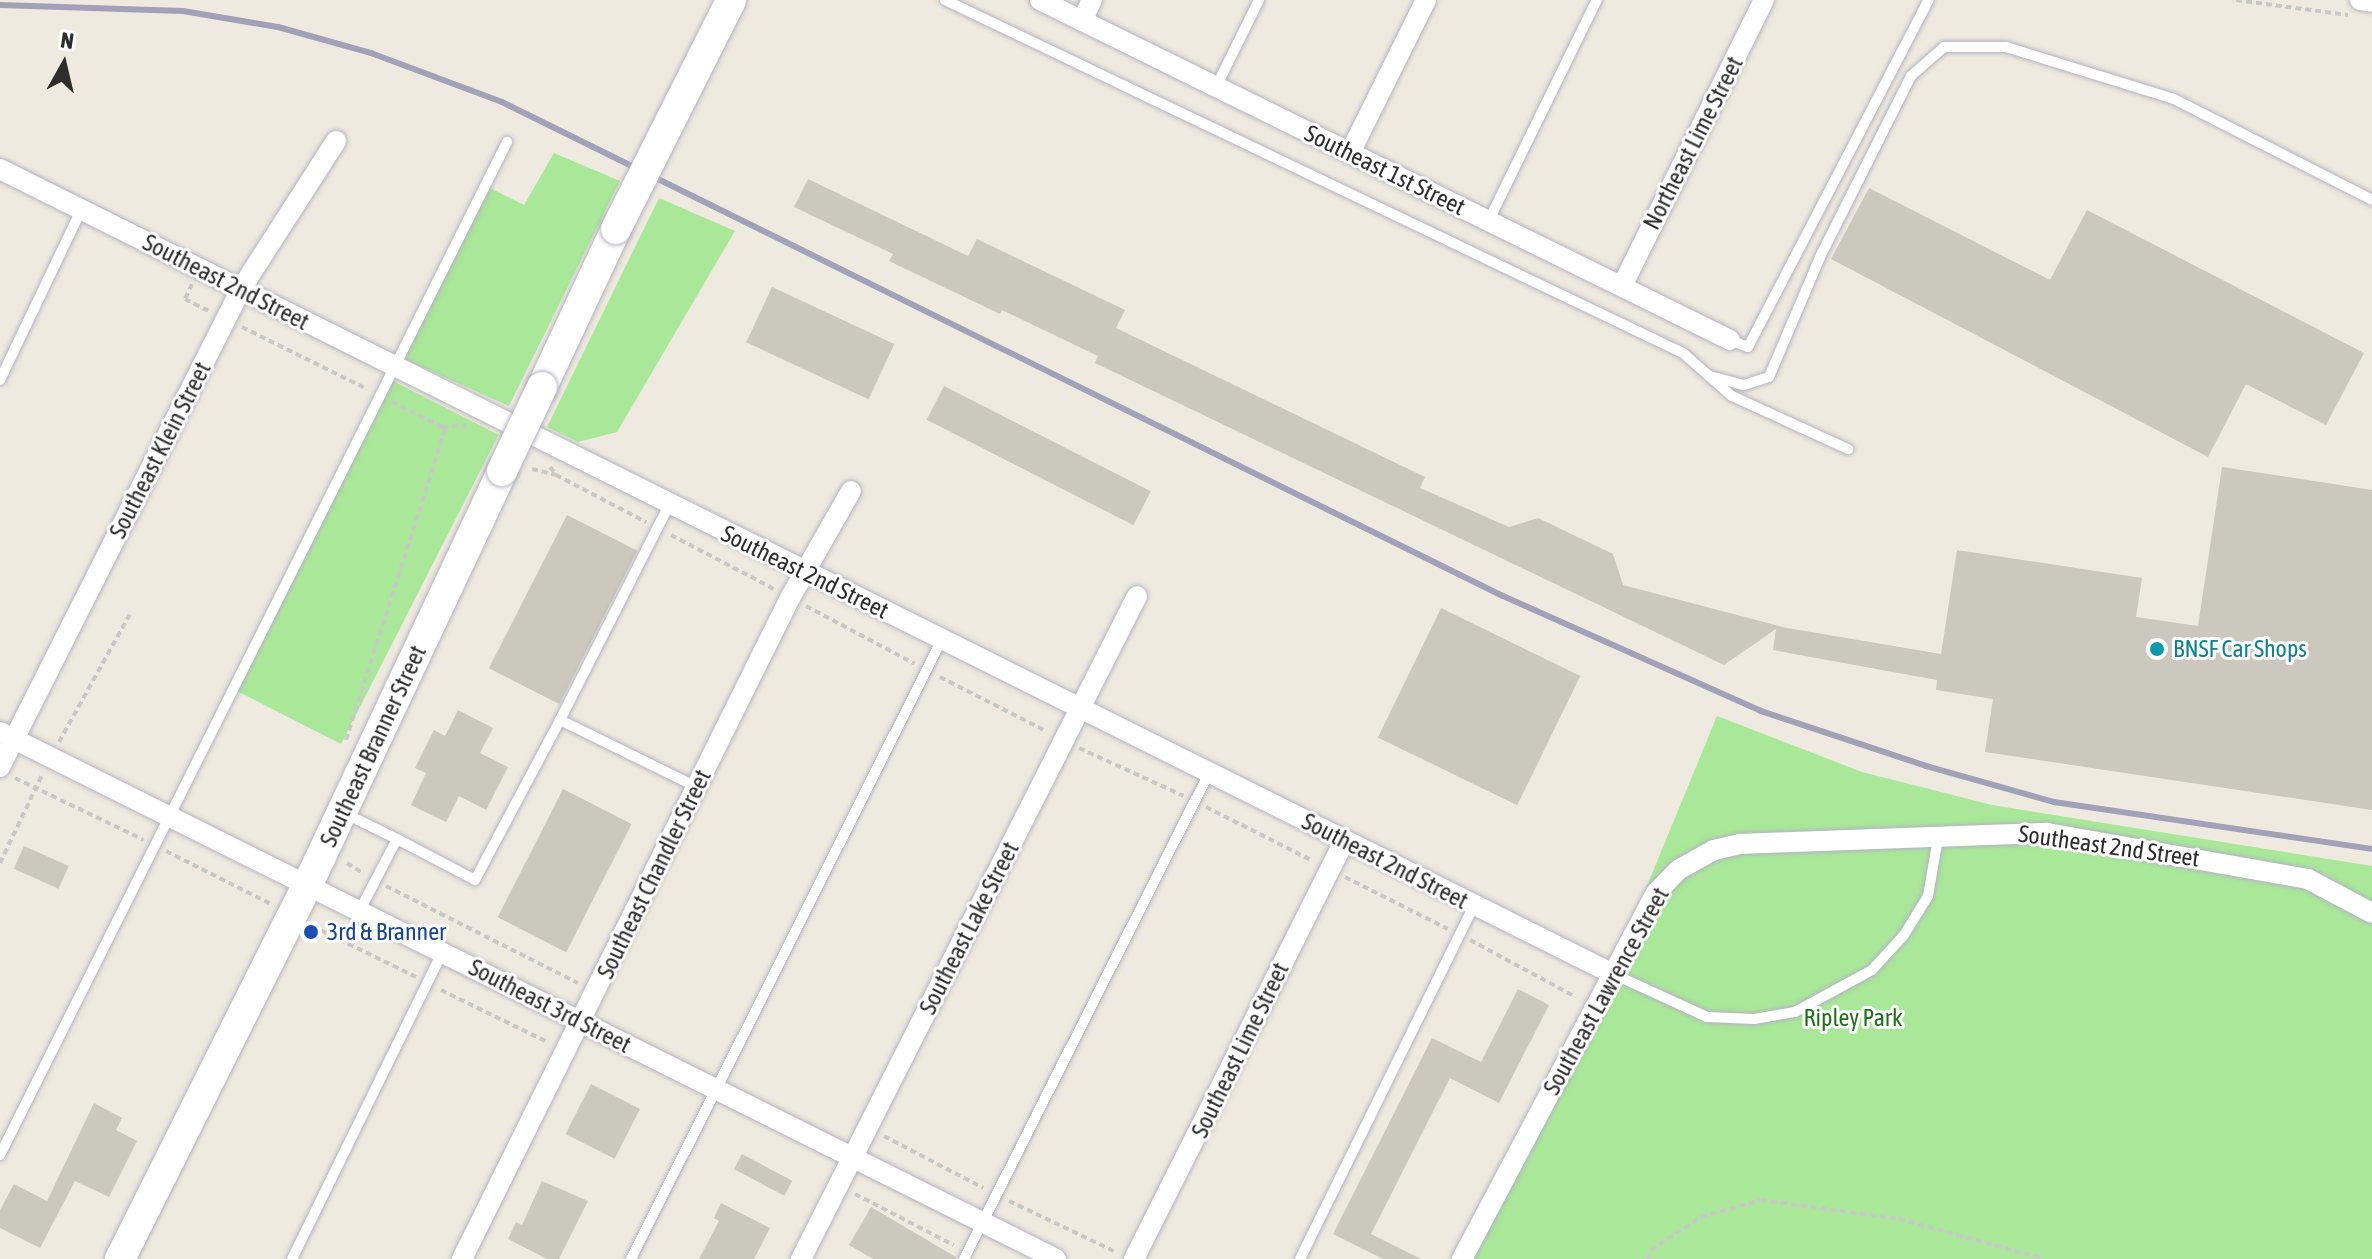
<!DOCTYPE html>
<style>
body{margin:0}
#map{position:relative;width:2372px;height:1259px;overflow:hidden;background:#efeadf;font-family:"Asap Condensed",sans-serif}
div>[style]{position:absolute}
.green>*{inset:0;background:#a9e898;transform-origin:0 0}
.building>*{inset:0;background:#cbc8bd;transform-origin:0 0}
.path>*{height:4px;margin-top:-2px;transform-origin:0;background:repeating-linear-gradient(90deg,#c8c8c8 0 6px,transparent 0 10px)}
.roads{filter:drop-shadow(0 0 2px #b3b3c1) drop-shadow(0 0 2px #b3b3c1)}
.service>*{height:10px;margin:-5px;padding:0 5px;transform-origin:5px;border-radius:5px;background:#fff}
.minor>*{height:20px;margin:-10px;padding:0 10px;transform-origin:10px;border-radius:10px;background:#fff}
.secondary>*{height:30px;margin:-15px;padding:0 15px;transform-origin:15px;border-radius:15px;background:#fff}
.rail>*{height:6px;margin:-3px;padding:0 3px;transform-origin:3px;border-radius:3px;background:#a1a1b8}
.bridges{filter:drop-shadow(0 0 2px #b3b3c1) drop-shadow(0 0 2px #b3b3c1)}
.secondary-bridge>*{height:30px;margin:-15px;padding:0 15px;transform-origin:15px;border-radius:15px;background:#fff}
.dots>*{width:22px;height:22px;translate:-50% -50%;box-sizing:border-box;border:4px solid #fff;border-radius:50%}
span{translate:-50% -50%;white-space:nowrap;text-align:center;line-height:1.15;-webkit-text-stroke:6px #fff;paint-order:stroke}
.street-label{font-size:24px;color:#2d2d2d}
.culture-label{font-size:24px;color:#0d838f}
.left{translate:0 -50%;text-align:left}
.transit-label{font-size:24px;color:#164399}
.park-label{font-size:24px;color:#1d7116}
.north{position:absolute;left:24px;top:24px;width:80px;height:80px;-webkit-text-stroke:6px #fff;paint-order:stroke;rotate:8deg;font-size:22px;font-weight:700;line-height:32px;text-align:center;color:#2d2d2d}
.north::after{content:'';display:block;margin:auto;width:28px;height:36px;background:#2d2d2d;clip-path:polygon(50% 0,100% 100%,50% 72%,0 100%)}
</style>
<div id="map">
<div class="green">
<i style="clip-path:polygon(554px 153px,620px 181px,509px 406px,400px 357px,488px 187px,524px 205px)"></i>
<i style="clip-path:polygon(659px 198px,735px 231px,617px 432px,578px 442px,547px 427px)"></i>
<i style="left:389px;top:379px;width:123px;height:347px;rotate:27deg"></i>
<i style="clip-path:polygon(1717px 716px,1862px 772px,1992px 805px,2372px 866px,2372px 1259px,1467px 1259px,1611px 973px)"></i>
</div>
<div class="building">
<i style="clip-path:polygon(808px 179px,968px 256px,977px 239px,1125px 310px,1116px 328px,1425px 477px,1420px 488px,1509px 527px,1538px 518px,1613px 554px,1623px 585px,1787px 628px,1941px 654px,1957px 550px,2142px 578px,2136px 617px,2198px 626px,2222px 467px,2372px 490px,2372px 810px,1985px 752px,1993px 699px,1936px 690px,1937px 680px,1773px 650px,1776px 629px,1724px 665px,1095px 363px,1098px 356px,1002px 310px,1000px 314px,889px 261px,893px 254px,794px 207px)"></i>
<i style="clip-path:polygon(1869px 188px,2050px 280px,2087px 210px,2364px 353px,2326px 425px,2246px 384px,2208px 457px,1831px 259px)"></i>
<i style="left:772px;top:287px;width:135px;height:61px;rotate:25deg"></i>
<i style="left:944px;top:386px;width:232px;height:38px;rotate:27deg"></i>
<i style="left:567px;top:515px;width:79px;height:172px;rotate:27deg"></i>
<i style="left:1441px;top:608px;width:155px;height:144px;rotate:26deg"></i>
<i style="clip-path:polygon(458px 710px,493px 728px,480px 753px,508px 767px,486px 810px,459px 796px,446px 822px,411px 805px,426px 773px,415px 768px,434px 730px,445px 736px)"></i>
<i style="left:563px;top:789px;width:77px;height:144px;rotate:27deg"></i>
<i style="left:24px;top:846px;width:49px;height:25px;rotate:24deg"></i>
<i style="clip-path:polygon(1518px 989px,1549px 1005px,1499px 1103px,1450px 1078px,1371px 1234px,1421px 1259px,1383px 1259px,1333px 1234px,1432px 1038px,1481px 1062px)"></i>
<i style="left:591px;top:1084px;width:55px;height:56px;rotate:27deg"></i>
<i style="clip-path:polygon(94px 1103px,122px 1118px,116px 1130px,137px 1141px,109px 1197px,75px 1181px,40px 1248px,0 1228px,0 1210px,14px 1184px,47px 1201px)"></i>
<i style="left:742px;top:1154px;width:57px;height:17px;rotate:28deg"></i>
<i style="clip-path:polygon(542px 1181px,588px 1201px,559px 1259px,547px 1259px,508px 1239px,516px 1222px,522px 1225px)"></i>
<i style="clip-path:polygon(721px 1203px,770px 1228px,754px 1259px,699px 1259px,719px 1221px,714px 1218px)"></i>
<i style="clip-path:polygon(871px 1207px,956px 1257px,956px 1259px,873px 1259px,849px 1245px)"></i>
</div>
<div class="path">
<i style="left:2236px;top:0;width:113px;rotate:7.6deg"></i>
<i style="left:192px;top:284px;width:17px;rotate:115deg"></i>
<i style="left:185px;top:299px;width:27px;rotate:27deg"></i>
<i style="left:242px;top:327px;width:140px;rotate:26.4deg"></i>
<i style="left:392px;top:402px;width:56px;rotate:26.6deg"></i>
<i style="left:442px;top:427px;width:24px;rotate:-5deg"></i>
<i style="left:550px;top:467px;width:10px;rotate:53deg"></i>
<i style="left:556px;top:475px;width:102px;rotate:27.6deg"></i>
<i style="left:532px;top:469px;width:25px;rotate:14deg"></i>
<i style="left:671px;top:535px;width:116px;rotate:27.7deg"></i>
<i style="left:806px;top:606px;width:123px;rotate:28deg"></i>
<i style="left:940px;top:677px;width:119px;rotate:27deg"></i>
<i style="left:346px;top:740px;width:330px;rotate:-72.3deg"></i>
<i style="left:59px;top:742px;width:149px;rotate:-61deg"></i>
<i style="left:1079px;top:748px;width:115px;rotate:24.6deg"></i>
<i style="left:15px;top:778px;width:143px;rotate:25.7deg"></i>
<i style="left:1206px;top:807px;width:120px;rotate:26.8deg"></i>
<i style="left:166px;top:851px;width:120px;rotate:26.8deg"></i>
<i style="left:0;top:863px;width:98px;rotate:-64.5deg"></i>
<i style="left:347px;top:863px;width:20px;rotate:33deg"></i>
<i style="left:1345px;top:877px;width:115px;rotate:26.8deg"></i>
<i style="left:386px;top:886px;width:215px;rotate:26.8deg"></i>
<i style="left:312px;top:926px;width:116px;rotate:26.1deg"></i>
<i style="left:1470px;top:940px;width:120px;rotate:28.3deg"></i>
<i style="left:441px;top:990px;width:118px;rotate:26.1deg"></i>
<i style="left:884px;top:1136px;width:112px;rotate:27.7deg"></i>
<i style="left:855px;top:1194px;width:111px;rotate:27.3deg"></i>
<i style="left:1009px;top:1201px;width:119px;rotate:25.5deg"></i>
<i style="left:1648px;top:1259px;width:9px;rotate:-72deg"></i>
<i style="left:1651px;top:1250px;width:60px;rotate:-33.4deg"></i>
<i style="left:1701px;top:1217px;width:62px;rotate:-15.8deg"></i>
<i style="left:1761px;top:1200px;width:139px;rotate:7.8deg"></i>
<i style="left:1899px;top:1219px;width:150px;rotate:15.4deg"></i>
</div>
<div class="roads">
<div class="service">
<i style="left:945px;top:0;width:818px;rotate:25.56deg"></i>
<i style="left:1683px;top:353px;width:65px;rotate:41.3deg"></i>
<i style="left:1732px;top:396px;width:128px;rotate:24.6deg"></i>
<i style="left:1216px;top:87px;width:97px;rotate:-63.7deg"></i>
<i style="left:1489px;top:220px;width:245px;rotate:-63.9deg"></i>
<i style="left:1730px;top:340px;width:19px;rotate:21deg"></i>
<i style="left:1748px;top:347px;width:391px;rotate:-62.5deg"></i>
<i style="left:1710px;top:376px;width:35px;rotate:15deg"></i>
<i style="left:1744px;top:385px;width:26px;rotate:-18deg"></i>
<i style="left:1769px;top:377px;width:135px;rotate:-66.9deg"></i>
<i style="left:1822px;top:253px;width:198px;rotate:-63.3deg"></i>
<i style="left:1911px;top:76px;width:44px;rotate:-41.3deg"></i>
<i style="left:1944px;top:47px;width:62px"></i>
<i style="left:2006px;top:47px;width:176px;rotate:17.2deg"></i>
<i style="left:2174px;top:99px;width:222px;rotate:27deg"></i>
<i style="left:0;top:380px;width:188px;rotate:-64.5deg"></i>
<i style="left:560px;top:720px;width:241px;rotate:-63.1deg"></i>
<i style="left:344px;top:813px;width:59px;rotate:26.1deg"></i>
<i style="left:360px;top:910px;width:80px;rotate:-62.5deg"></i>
<i style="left:397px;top:839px;width:88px;rotate:27.7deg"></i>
<i style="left:475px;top:880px;width:181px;rotate:-62deg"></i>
<i style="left:560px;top:720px;width:153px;rotate:26.1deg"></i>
<i style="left:1611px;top:973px;width:106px;rotate:24.6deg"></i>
<i style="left:1707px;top:1017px;width:47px;rotate:2.4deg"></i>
<i style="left:1754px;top:1019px;width:42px;rotate:-9.7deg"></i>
<i style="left:1795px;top:1012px;width:88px;rotate:-28.6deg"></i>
<i style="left:1872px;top:970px;width:47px;rotate:-47.6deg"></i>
<i style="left:1904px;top:935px;width:46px;rotate:-58.4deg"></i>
<i style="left:1928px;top:896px;width:59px;rotate:-80.2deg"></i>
<i style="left:0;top:1155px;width:1133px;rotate:-63.41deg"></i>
<i style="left:292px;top:1259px;width:343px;rotate:-63.9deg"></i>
<i style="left:631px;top:1259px;width:694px;rotate:-63.36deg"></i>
<i style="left:964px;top:1259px;width:544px;rotate:-63.25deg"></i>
<i style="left:1300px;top:1259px;width:394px;rotate:-63.8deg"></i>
</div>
<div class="minor">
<i style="left:1040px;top:0;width:769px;rotate:26.23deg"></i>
<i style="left:2360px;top:0;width:12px;rotate:9deg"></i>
<i style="left:1082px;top:21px;width:23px;rotate:-65deg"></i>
<i style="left:1350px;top:153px;width:171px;rotate:-63.6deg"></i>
<i style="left:0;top:169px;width:1800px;rotate:26.52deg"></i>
<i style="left:1622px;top:286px;width:319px;rotate:-63.6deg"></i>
<i style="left:0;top:732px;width:1180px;rotate:26.52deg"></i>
<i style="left:0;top:767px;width:535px;rotate:-63.24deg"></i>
<i style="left:241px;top:289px;width:176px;rotate:-57.3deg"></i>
<i style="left:462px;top:1259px;width:738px;rotate:-63.61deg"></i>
<i style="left:790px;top:598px;width:123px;rotate:-60.3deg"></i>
<i style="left:801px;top:1259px;width:743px;rotate:-63.12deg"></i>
<i style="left:1134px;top:1259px;width:468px;rotate:-63.3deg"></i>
<i style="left:1462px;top:1259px;width:414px;rotate:-62.1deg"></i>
<i style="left:1656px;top:893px;width:32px;rotate:-46deg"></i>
<i style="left:1678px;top:870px;width:41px;rotate:-29.1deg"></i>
<i style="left:1714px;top:850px;width:27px;rotate:-13deg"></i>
<i style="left:1740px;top:844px;width:307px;rotate:-2.1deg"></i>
<i style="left:2047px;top:833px;width:265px;rotate:10deg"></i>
<i style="left:2308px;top:879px;width:72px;rotate:28deg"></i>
</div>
<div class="secondary">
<i style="left:542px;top:387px;width:174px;rotate:-64.9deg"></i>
<i style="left:120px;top:1259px;width:419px;rotate:-63.4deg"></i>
<i style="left:308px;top:884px;width:456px;rotate:-64.8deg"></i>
</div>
</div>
<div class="rail">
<i style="left:0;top:5px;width:183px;rotate:1.9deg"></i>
<i style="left:183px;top:11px;width:96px;rotate:9.6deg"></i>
<i style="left:278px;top:27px;width:97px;rotate:15.6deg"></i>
<i style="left:371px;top:53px;width:140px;rotate:20.5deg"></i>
<i style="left:502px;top:102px;width:1116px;rotate:26.27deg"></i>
<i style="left:1503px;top:596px;width:282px;rotate:24deg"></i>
<i style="left:1761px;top:711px;width:174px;rotate:18.4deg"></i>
<i style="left:1926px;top:766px;width:133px;rotate:15.7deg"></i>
<i style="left:2054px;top:802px;width:321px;rotate:8.4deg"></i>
</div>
<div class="bridges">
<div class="secondary-bridge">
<i style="left:616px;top:229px;width:256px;rotate:-63.3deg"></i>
<i style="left:502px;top:471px;width:93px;rotate:-64.5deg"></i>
</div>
</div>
<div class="dots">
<i style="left:2157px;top:649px;background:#0f9aa8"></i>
<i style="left:311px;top:932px;background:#1a4fb4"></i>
</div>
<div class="street-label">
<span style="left:1693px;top:143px;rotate:-63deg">Northeast Lime Street</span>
<span style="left:1385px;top:170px;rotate:26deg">Southeast 1st Street</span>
<span style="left:226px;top:282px;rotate:27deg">Southeast 2nd Street</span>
<span style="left:160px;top:450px;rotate:-63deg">Southeast Klein Street</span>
<span style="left:805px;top:572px;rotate:26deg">Southeast 2nd Street</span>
<span style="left:373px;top:746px;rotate:-65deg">Southeast Branner Street</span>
<span style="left:2109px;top:846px;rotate:8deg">Southeast 2nd Street</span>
<span style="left:1385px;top:861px;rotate:27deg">Southeast 2nd Street</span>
<span style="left:654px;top:874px;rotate:-64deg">Southeast Chandler Street</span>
<span style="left:969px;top:928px;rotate:-63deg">Southeast Lake Street</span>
<span style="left:1606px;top:991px;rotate:-61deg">Southeast Lawrence Street</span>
<span style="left:550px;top:1006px;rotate:27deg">Southeast 3rd Street</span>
<span style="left:1240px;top:1050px;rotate:-64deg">Southeast Lime Street</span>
</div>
<div class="culture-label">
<span class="left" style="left:2173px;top:649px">BNSF Car Shops</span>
</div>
<div class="transit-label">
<span class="left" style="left:327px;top:932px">3rd &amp; Branner</span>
</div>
<div class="park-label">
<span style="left:1853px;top:1018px">Ripley Park</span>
</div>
<div class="north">N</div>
</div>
